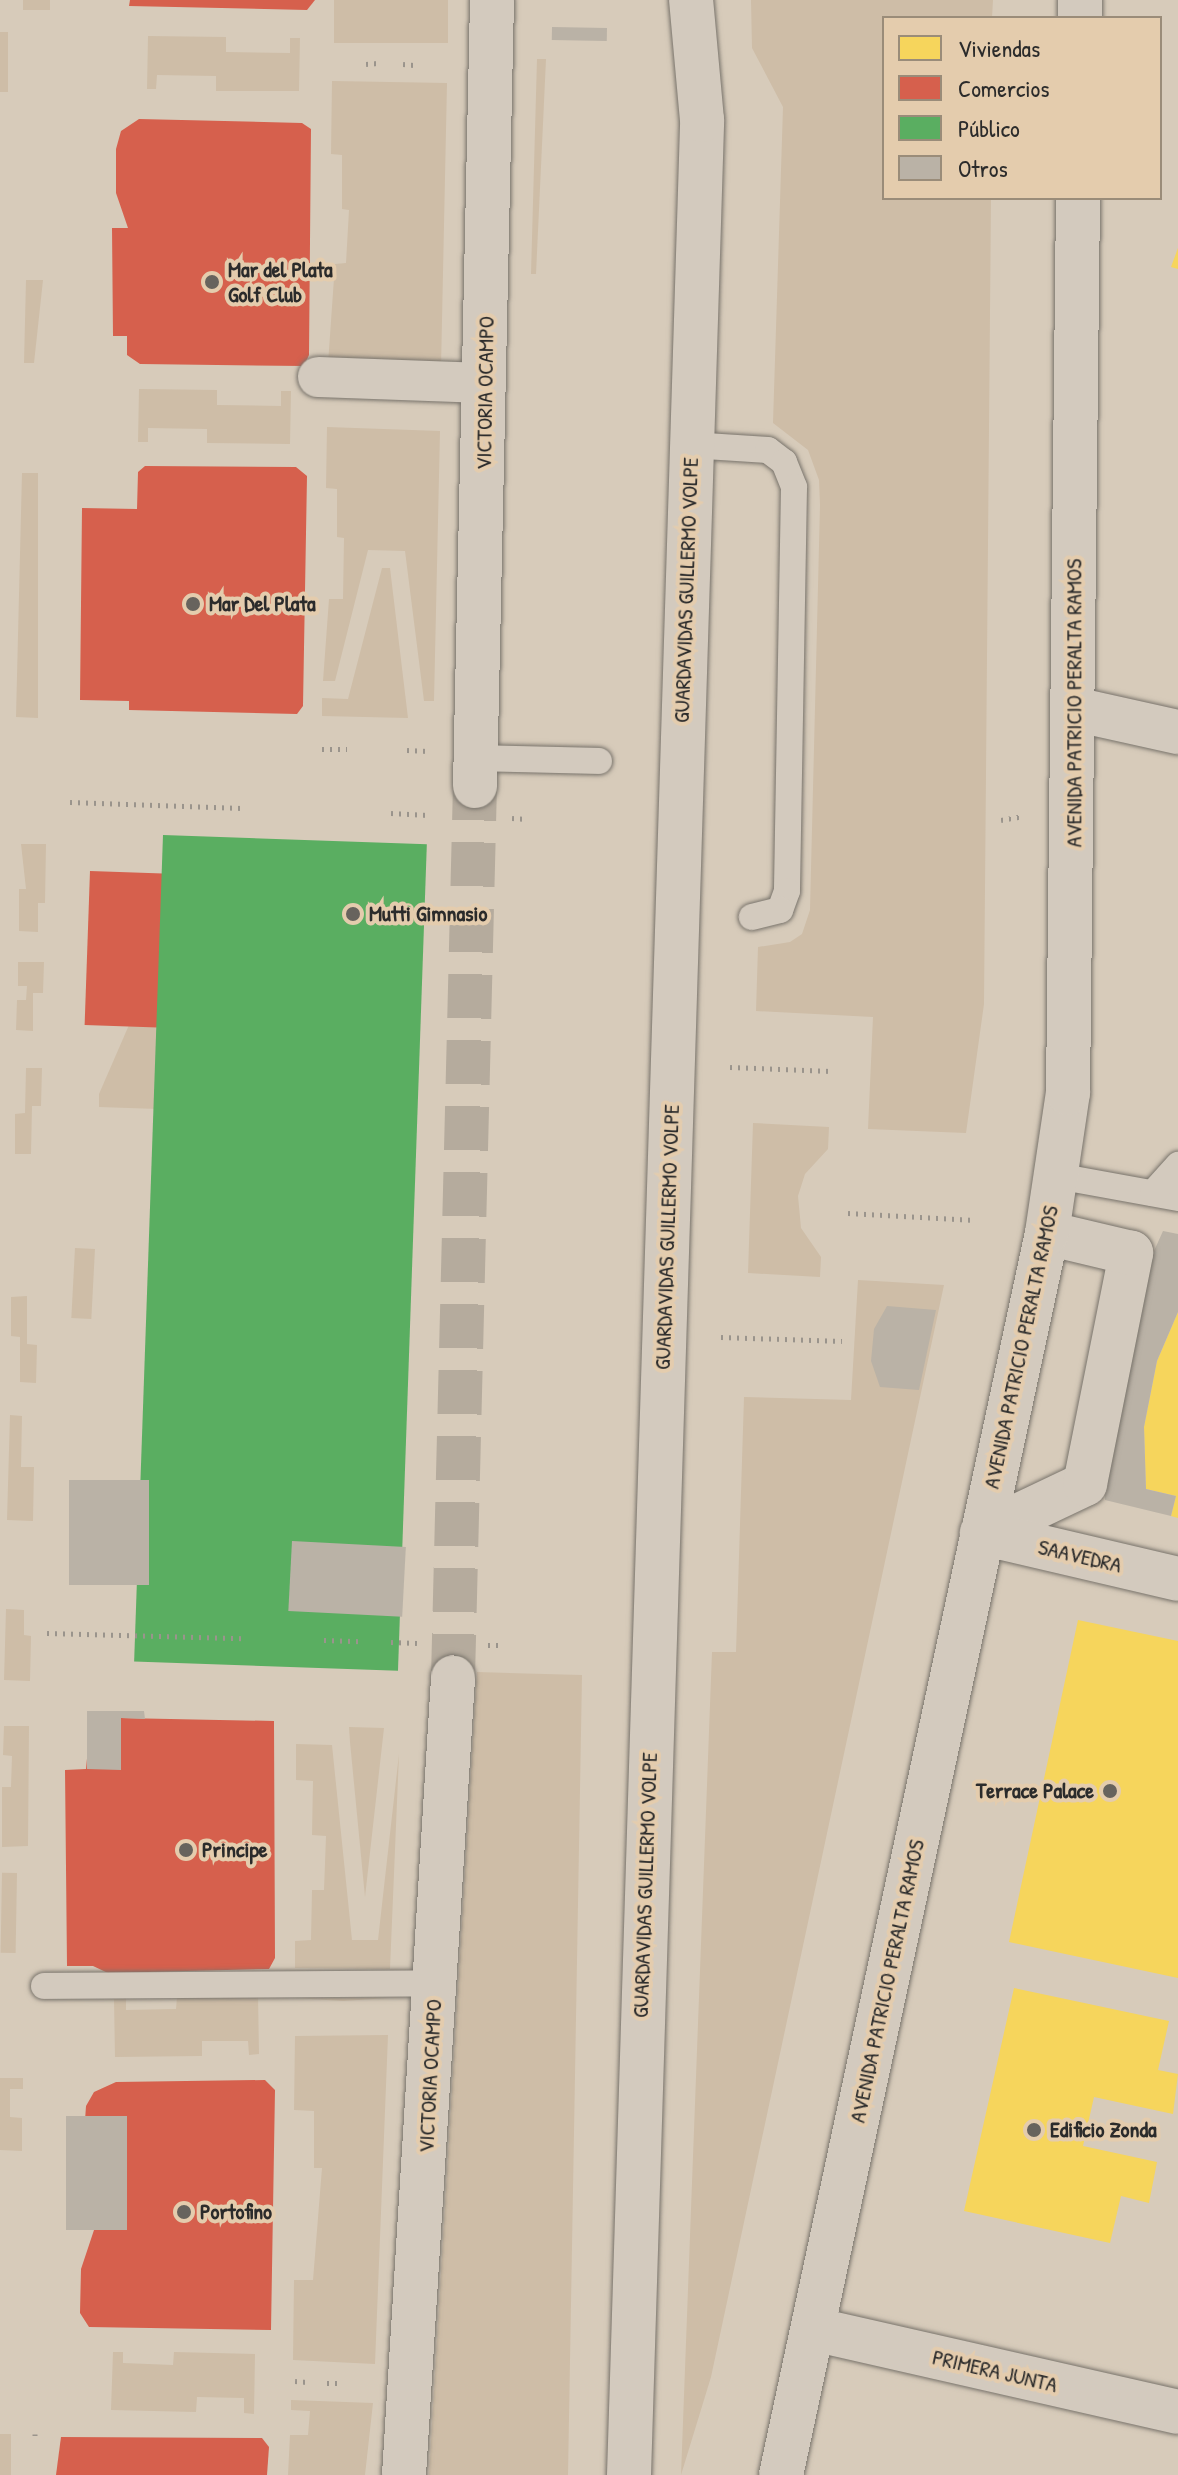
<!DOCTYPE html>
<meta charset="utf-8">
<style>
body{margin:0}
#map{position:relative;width:1178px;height:2475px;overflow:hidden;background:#d7cbba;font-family:"Patrick Hand",sans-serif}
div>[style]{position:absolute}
.green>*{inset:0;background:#cebda7;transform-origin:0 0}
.homes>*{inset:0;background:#f6d55c}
.shops>*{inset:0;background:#d6604d;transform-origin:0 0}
.public>*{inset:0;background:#5aae61;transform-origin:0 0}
.building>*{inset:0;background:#bab2a6;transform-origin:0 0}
.secondary-tunnel>*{height:44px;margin-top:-22px;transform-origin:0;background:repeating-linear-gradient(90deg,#b5ab9d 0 44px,transparent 0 66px)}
.path>*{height:5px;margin-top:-2.5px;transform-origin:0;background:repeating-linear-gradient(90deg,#9a948c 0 2px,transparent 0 8px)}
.roads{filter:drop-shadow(0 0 2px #78736b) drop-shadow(0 0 2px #78736b)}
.service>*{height:26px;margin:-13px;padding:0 13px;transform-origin:13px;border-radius:13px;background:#d3cabe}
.pedestrian>*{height:40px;margin:-20px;padding:0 20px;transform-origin:20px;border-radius:20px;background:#d3cabe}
.minor>*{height:44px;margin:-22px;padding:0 22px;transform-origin:22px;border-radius:22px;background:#d3cabe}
.secondary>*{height:44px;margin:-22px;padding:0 22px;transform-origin:22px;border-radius:22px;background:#d3cabe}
.primary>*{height:44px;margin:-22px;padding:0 22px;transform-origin:22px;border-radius:22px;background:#d3cabe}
.dots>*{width:22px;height:22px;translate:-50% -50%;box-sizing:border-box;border:4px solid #e4ccad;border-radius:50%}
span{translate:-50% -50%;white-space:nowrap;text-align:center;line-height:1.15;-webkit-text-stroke:8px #e4ccad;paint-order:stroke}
.poi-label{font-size:22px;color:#2b2b2b;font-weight:700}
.left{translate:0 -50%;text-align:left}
.right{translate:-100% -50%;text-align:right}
.street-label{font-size:22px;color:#2b2b2b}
.legend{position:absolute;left:882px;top:16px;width:280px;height:184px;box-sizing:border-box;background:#e4ccad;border:2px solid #9a8c79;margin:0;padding:10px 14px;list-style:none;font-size:24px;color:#2b2b2b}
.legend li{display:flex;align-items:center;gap:16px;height:40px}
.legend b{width:40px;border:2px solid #9a8c79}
</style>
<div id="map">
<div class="green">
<i style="left:23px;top:0;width:27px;height:10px"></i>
<i style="left:334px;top:0;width:114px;height:43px"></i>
<i style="clip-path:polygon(751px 0,993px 0,992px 18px,884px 18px,884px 198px,991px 198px,984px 1004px,966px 1133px,868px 1129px,873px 1017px,756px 1011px,758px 947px,790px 942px,802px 934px,810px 910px,820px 505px,819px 480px,808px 450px,773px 423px,783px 107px,752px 48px)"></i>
<i style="left:0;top:32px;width:8px;height:60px"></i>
<i style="clip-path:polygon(148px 36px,226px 37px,226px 52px,290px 53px,290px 38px,300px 38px,299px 91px,216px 91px,216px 76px,157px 75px,156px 89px,147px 89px)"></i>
<i style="clip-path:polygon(537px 59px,546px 59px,536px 274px,531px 274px)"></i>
<i style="clip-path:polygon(332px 81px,447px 83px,441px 368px,328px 364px,335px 264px,346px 263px,349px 210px,342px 209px,342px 155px,331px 154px)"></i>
<i style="clip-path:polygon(26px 280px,43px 280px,34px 363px,24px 363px)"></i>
<i style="clip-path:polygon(139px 389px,217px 390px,217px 405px,281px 406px,281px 391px,291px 391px,290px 444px,207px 443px,207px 429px,148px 428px,148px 442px,138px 442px)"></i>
<i style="clip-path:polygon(327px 427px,440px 431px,434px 701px,424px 701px,405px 551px,368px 550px,335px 681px,323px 681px,329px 599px,343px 599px,344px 538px,337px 537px,337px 489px,326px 488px)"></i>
<i style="clip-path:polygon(22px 473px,38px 473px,38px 718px,16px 717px)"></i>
<i style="clip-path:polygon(382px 568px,390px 568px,408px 718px,322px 716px,322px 698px,348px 699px)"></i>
<i style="clip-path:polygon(21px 844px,46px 844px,45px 903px,38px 903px,38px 932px,19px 931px,19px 889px,26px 889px)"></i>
<i style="clip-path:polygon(18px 962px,44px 962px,43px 993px,33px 993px,33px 1031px,16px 1030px,17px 1000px,26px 1000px,27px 986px,18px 986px)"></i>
<i style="clip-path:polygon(129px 1025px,159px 1026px,158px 1109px,99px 1107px,99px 1094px)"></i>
<i style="clip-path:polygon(26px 1068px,42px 1068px,41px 1106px,32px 1106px,31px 1154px,15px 1154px,15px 1114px,25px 1113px)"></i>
<i style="clip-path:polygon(753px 1123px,829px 1127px,828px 1149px,805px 1174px,798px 1196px,801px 1228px,821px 1257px,820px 1277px,748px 1273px)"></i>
<i style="left:75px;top:1248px;width:20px;height:70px;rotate:3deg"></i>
<i style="clip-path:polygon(858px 1280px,944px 1285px,711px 2377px,681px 2475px,712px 1652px,736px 1652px,744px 1397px,851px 1400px)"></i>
<i style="clip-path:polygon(27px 1296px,27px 1344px,37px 1345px,36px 1383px,20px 1382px,20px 1337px,11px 1336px,11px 1297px)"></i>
<i style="clip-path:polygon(10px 1415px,22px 1416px,21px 1467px,34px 1467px,33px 1521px,7px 1520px)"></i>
<i style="clip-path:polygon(6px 1609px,24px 1610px,24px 1635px,31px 1636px,30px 1681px,4px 1680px)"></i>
<i style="clip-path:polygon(477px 1672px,582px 1675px,568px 2475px,429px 2475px)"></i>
<i style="clip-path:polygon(4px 1726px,29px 1726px,28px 1846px,2px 1847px,2px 1787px,11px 1787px,12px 1756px,3px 1755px)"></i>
<i style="clip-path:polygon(349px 1727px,384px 1728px,365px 1897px,350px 1742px)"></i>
<i style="clip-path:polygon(296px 1744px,332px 1745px,352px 1940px,378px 1940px,399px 1754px,390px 1969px,295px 1968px,295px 1941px,311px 1940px,312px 1890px,324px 1890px,326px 1836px,312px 1835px,313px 1781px,296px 1780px)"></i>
<i style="left:17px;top:1873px;width:80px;height:15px;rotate:91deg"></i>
<i style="clip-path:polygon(258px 1995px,259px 2054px,249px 2055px,248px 2041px,202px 2041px,202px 2056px,115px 2057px,114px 1999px,126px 1998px,126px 2010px,176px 2009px,177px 1997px)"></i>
<i style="clip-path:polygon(295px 1998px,389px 1998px,343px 2001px)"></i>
<i style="clip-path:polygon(388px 2035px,375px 2364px,293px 2360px,294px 2280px,313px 2280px,322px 2168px,314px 2168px,314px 2111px,294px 2110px,295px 2036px)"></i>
<i style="clip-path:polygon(0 2078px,23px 2078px,23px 2089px,10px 2089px,10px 2117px,22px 2118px,22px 2151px,0 2150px)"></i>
<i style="clip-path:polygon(113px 2352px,123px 2352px,123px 2363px,173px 2365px,174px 2352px,255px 2354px,254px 2414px,244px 2413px,244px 2398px,197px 2397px,196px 2412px,111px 2410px)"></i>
<i style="clip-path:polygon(291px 2400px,373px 2403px,365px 2475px,288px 2475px,290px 2435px,308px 2435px,310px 2411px,291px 2410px)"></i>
<i style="left:0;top:2434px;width:11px;height:41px"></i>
</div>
<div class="homes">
<i style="clip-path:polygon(1178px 248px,1178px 269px,1171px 267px)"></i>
<i style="clip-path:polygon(1178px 1312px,1178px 1518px,1171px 1516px,1176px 1496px,1146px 1489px,1144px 1427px,1157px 1361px)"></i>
<i style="clip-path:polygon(1078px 1620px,1178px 1641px,1178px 1978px,1009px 1942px)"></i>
<i style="clip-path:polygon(1014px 1988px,1169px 2021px,1158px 2070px,1178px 2074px,1173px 2114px,1094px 2097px,1083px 2146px,1157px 2162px,1149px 2203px,1121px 2196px,1110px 2243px,964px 2211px)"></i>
</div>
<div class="shops">
<i style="clip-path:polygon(130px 0,315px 0,307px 10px,129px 6px)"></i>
<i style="clip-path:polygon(139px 119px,302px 123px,311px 129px,309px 355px,304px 366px,140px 364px,127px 355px,127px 336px,113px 336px,112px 228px,128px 228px,116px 193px,116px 149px,121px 131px)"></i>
<i style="clip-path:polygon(145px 466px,296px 467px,307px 476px,303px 706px,297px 714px,129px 710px,129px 701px,80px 700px,82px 508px,137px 509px,138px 472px)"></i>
<i style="left:90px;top:871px;width:73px;height:154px;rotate:2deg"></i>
<i style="clip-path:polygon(121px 1718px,274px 1721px,275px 1958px,269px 1969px,108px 1973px,93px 1966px,67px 1966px,65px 1770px,86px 1769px,88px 1748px,98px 1729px)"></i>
<i style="clip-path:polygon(265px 2080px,275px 2090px,271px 2330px,89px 2327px,80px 2313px,81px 2269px,94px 2230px,94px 2193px,83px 2149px,86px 2106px,94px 2092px,116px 2082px)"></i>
<i style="clip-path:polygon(61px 2437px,262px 2438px,269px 2447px,267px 2475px,56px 2475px)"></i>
</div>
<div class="public">
<i style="left:163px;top:835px;width:264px;height:827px;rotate:2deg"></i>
</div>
<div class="building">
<i style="left:552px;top:27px;width:55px;height:13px;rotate:1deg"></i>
<i style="clip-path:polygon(1163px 1231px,1178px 1234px,1178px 1312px,1157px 1361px,1144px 1427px,1146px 1489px,1176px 1496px,1171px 1516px,1105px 1500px,1103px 1450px,1136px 1291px)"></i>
<i style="clip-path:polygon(887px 1306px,936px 1310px,919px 1390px,880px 1387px,871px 1361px,874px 1329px)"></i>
<i style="left:69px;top:1480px;width:80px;height:105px"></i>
<i style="left:292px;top:1541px;width:114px;height:70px;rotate:3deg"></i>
<i style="clip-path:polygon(87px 1711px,144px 1711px,145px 1719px,121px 1718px,121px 1770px,87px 1769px)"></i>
<i style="left:66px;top:2116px;width:61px;height:114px"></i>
</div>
<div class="secondary-tunnel">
<i style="left:453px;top:1678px;width:892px;rotate:-88.59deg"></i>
</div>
<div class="path">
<i style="left:366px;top:64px;width:12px;rotate:-5deg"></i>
<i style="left:403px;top:64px;width:11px;rotate:5deg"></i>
<i style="left:322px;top:749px;width:25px"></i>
<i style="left:407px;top:750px;width:21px;rotate:3deg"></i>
<i style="left:70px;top:802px;width:172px;rotate:2deg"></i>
<i style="left:391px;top:813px;width:37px;rotate:3deg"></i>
<i style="left:512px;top:818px;width:15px;rotate:4deg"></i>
<i style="left:1001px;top:820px;width:23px;rotate:-10deg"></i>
<i style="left:730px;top:1067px;width:101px;rotate:2.3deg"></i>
<i style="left:848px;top:1213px;width:127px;rotate:3.2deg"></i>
<i style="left:721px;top:1337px;width:121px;rotate:1.9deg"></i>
<i style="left:47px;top:1633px;width:196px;rotate:1.5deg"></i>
<i style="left:324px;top:1640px;width:37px;rotate:2deg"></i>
<i style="left:391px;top:1642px;width:26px;rotate:2deg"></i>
<i style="left:488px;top:1645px;width:15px"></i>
<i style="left:295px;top:2381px;width:12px;rotate:5deg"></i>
<i style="left:327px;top:2383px;width:13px"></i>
<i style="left:35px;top:2434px;width:4px;rotate:90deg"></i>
</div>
<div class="roads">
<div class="service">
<i style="left:690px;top:445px;width:78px;rotate:3.7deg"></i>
<i style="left:768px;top:450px;width:20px;rotate:37deg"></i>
<i style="left:784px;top:462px;width:27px;rotate:68deg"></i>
<i style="left:794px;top:487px;width:404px;rotate:91deg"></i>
<i style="left:787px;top:891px;width:20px;rotate:110deg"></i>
<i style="left:780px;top:910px;width:29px;rotate:166deg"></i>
<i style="left:476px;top:758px;width:123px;rotate:1.4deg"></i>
<i style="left:1057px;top:1176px;width:123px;rotate:10.3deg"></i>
<i style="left:1153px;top:1193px;width:38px;rotate:-48deg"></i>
<i style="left:44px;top:1986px;width:392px;rotate:-0.4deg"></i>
</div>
<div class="pedestrian">
<i style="left:318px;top:377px;width:167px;rotate:2.1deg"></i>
</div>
<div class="minor">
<i style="left:1074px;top:709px;width:107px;rotate:12.5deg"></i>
<i style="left:982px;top:1533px;width:114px;rotate:-25.4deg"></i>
<i style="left:1085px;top:1484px;width:236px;rotate:-78.7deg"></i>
<i style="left:1131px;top:1253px;width:86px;rotate:-166.6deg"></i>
<i style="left:982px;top:1533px;width:201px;rotate:13.2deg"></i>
<i style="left:813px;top:2329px;width:374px;rotate:12.8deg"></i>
</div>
<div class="secondary">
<i style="left:475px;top:786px;width:786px;rotate:-88.76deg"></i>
<i style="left:404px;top:2475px;width:799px;rotate:-86.48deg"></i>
<i style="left:629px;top:2475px;width:2356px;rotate:-88.22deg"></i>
<i style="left:702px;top:120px;width:121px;rotate:-95.2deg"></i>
</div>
<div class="primary">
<i style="left:1080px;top:18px;width:18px;rotate:-90deg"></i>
<i style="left:781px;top:2475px;width:1270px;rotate:-77.91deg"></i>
<i style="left:1047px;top:1233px;width:142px;rotate:-81.5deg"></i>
<i style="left:1068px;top:1093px;width:895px;rotate:-89.36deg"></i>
</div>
</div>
<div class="dots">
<i style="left:212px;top:282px;background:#67635d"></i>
<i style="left:193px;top:604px;background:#67635d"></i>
<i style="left:353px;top:914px;background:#67635d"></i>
<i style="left:1110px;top:1791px;background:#67635d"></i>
<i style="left:186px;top:1850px;background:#67635d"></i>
<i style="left:1034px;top:2130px;background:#67635d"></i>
<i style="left:184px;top:2212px;background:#67635d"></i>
</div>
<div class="poi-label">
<span class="left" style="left:228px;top:282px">Mar del Plata<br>Golf Club</span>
<span class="left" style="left:209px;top:604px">Mar Del Plata</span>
<span class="left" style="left:369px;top:914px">Mutti Gimnasio</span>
<span class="right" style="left:1094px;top:1791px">Terrace Palace</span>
<span class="left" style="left:202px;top:1850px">Principe</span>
<span class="left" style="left:1050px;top:2130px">Edificio Zonda</span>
<span class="left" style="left:200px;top:2212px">Portofino</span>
</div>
<div class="street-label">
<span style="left:485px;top:393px;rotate:-89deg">VICTORIA OCAMPO</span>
<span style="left:686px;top:590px;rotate:-88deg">GUARDAVIDAS GUILLERMO VOLPE</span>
<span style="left:1074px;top:703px;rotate:-90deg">AVENIDA PATRICIO PERALTA RAMOS</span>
<span style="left:667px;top:1237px;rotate:-88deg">GUARDAVIDAS GUILLERMO VOLPE</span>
<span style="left:1021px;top:1347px;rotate:-78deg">AVENIDA PATRICIO PERALTA RAMOS</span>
<span style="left:1080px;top:1556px;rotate:13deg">SAAVEDRA</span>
<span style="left:645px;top:1885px;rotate:-88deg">GUARDAVIDAS GUILLERMO VOLPE</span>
<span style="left:887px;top:1981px;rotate:-78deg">AVENIDA PATRICIO PERALTA RAMOS</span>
<span style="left:430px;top:2076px;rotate:-87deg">VICTORIA OCAMPO</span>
<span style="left:995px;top:2371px;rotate:13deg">PRIMERA JUNTA</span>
</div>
<ul class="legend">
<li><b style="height:22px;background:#f6d55c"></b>Viviendas</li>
<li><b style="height:22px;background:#d6604d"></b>Comercios</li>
<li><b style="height:22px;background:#5aae61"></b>Público</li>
<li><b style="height:22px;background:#bab2a6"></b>Otros</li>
</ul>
</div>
